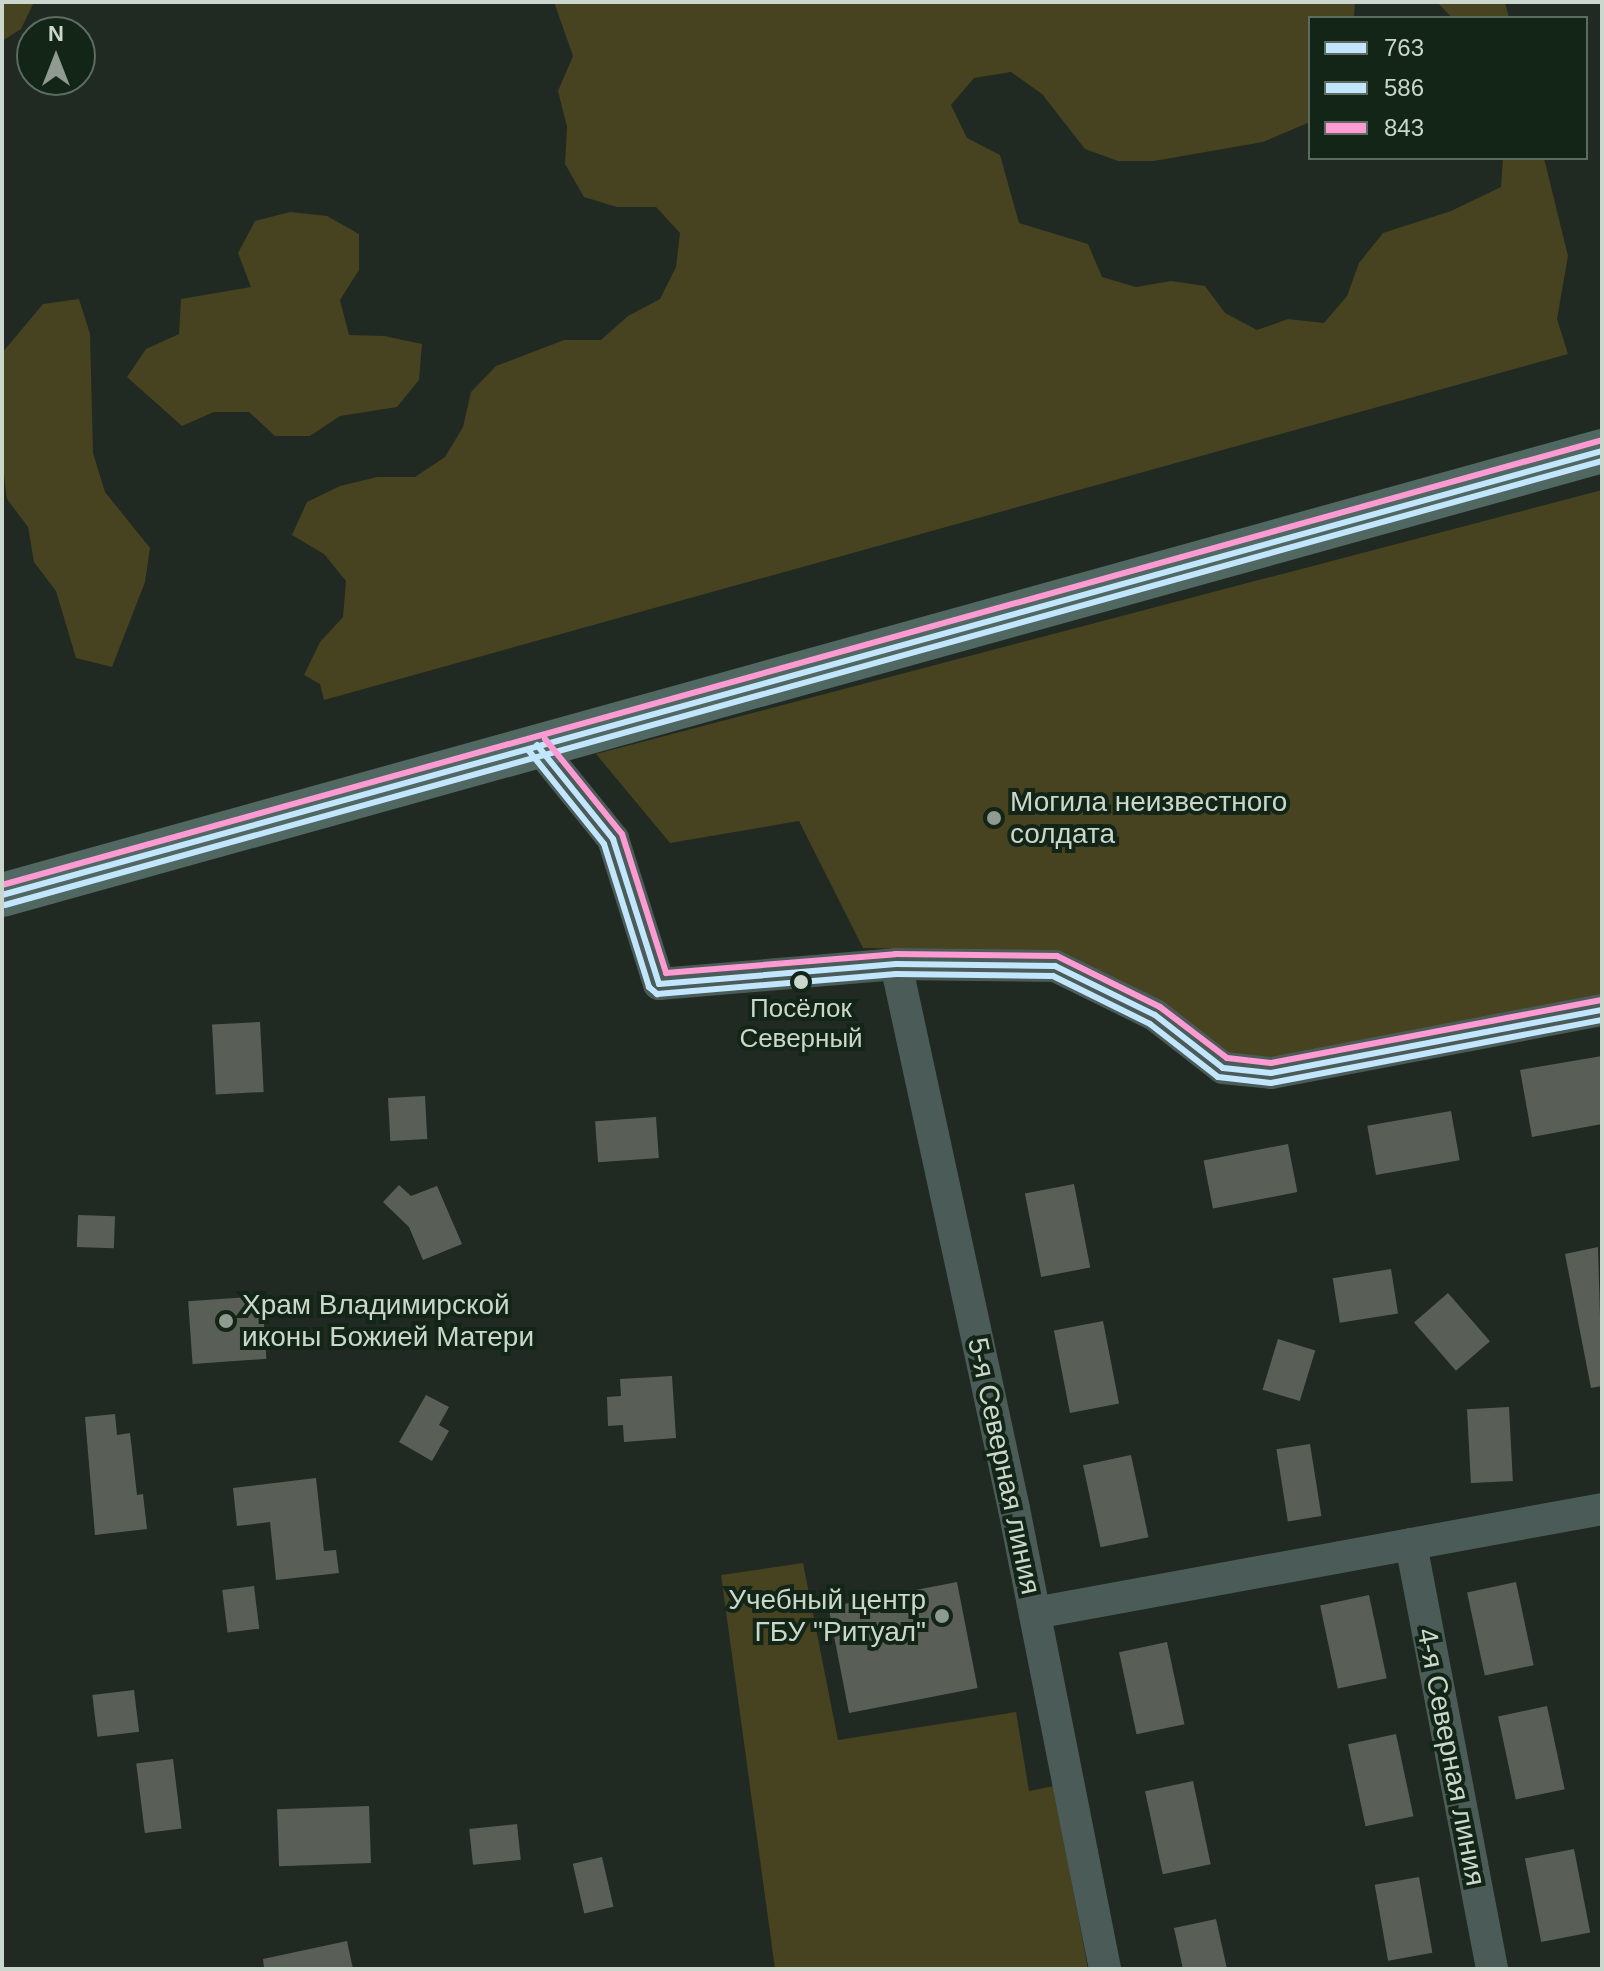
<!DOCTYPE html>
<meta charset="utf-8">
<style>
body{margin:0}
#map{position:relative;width:1604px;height:1971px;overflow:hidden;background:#202a22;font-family:Arial,sans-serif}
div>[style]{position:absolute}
.green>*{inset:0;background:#47421f}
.building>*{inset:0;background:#595f57;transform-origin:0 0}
.street>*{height:32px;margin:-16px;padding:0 16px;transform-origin:16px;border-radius:16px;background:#4b5c58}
.secondary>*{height:44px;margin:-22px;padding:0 22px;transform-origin:22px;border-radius:22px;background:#516761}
.bus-1>*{height:6px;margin:-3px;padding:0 3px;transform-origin:3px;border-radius:3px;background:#c2e6ff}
.bus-2>*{height:6px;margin:-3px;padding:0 3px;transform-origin:3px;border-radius:3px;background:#c2e6ff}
.bus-3>*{height:6px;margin:-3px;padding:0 3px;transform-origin:3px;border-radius:3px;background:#ff9ad2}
.dots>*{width:22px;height:22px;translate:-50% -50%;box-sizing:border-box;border:4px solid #122517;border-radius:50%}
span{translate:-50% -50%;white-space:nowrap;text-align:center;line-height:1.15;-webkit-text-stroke:8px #122517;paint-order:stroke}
.bus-label{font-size:26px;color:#cbd7cd}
.poi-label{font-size:28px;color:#cbd7cd}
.left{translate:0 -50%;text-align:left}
.right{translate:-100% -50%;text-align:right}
.street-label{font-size:28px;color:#cbd7cd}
.frame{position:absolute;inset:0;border:4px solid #cbd7cd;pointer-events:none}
.legend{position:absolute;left:1308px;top:16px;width:280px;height:144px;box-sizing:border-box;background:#122517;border:2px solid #5c6c60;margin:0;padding:10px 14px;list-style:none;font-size:24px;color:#cbd7cd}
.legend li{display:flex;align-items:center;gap:16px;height:40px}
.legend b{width:40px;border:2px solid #5c6c60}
.north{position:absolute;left:16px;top:16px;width:80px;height:80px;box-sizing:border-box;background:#122517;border:2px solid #5c6c60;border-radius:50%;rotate:0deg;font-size:22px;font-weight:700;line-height:32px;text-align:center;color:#cbd7cd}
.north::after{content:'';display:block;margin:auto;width:28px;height:36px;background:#8f9a91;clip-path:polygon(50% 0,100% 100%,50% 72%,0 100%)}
</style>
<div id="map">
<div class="green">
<i style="clip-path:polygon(2px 2px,34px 2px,21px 29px,2px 41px)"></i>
<i style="clip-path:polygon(554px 2px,1355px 2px,1354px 18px,1310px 18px,1310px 122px,1263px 142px,1154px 161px,1118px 161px,1085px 149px,1042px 94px,1011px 72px,974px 78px,951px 105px,967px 138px,1000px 155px,1019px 223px,1088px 244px,1102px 277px,1136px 287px,1171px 281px,1205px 286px,1225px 313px,1257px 330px,1288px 319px,1324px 323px,1347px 296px,1359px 263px,1383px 233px,1451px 211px,1501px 187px,1503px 158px,1544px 158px,1568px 256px,1557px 319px,1568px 354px,324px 700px,320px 684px,304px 675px,320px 642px,343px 617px,346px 581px,324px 554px,292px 535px,307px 502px,340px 486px,377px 477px,415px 477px,445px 457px,463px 427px,471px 392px,496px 366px,564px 340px,601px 340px,628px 316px,660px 299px,676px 267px,680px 233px,656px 207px,617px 207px,584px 197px,565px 164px,567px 127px,558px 91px,573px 56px)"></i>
<i style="clip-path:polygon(1437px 2px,1505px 2px,1509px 18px,1452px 18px)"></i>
<i style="clip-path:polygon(290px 212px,327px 216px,359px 234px,359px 270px,340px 300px,349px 335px,384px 336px,422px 344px,419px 380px,397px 407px,340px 416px,310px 436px,275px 436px,249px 412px,214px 412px,182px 426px,127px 377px,146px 349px,179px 334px,181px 299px,251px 287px,238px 253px,255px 221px)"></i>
<i style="clip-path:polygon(79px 299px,90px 334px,93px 453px,105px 492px,150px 548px,145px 582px,112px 667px,76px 658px,56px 591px,34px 562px,28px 527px,7px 499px,2px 459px,2px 353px,43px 304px)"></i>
<i style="clip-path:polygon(1602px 490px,1602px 1001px,1279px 1063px,1225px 1054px,1055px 952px,863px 948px,799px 821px,670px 843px,596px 754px)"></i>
<i style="clip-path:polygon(803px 1563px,838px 1740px,1016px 1712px,1029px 1791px,1054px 1786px,1088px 1969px,775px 1969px,721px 1575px)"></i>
</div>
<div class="building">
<i style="left:260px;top:1022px;width:70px;height:48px;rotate:87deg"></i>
<i style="clip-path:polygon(1602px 1056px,1602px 1124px,1532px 1137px,1520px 1070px)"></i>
<i style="left:425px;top:1096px;width:43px;height:37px;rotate:87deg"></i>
<i style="left:1451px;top:1111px;width:50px;height:85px;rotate:80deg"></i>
<i style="left:656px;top:1117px;width:41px;height:61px;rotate:86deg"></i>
<i style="left:1288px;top:1144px;width:49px;height:86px;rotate:79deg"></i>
<i style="left:1074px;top:1184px;width:85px;height:50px;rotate:79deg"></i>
<i style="clip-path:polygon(399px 1185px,411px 1196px,437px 1186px,462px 1244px,423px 1260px,409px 1227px,383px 1202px)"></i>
<i style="left:78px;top:1215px;width:37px;height:32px;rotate:2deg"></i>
<i style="clip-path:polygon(1598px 1247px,1602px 1386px,1591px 1388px,1565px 1254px)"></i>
<i style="left:1391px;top:1269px;width:45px;height:59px;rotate:81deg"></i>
<i style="left:1448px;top:1293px;width:64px;height:45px;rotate:49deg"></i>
<i style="left:262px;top:1296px;width:63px;height:74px;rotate:86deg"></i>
<i style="left:1103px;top:1321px;width:84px;height:50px;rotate:79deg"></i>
<i style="left:1278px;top:1339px;width:39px;height:53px;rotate:17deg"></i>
<i style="clip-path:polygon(672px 1376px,676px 1438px,624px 1442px,623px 1425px,608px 1426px,607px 1397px,621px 1396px,620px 1379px)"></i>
<i style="clip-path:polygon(426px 1395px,449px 1407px,439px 1425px,449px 1431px,432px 1461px,399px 1442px)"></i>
<i style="left:1509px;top:1407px;width:74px;height:42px;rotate:87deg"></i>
<i style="clip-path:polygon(115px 1414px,117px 1435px,130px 1433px,137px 1495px,143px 1494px,147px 1529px,95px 1535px,85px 1417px)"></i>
<i style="left:1310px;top:1444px;width:73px;height:34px;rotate:81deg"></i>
<i style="left:1131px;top:1455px;width:84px;height:49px;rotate:78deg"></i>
<i style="clip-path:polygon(316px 1478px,324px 1551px,336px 1550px,339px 1573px,276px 1580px,270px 1522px,237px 1526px,233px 1488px)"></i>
<i style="left:957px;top:1582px;width:108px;height:131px;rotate:79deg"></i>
<i style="left:1516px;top:1582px;width:85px;height:50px;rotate:78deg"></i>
<i style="left:254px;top:1586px;width:43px;height:32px;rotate:83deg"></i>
<i style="left:1369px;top:1595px;width:85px;height:50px;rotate:78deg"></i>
<i style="left:1167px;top:1642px;width:84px;height:49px;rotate:78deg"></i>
<i style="left:134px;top:1690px;width:42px;height:42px;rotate:83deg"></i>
<i style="left:1547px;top:1706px;width:85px;height:50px;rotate:78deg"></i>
<i style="left:1396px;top:1734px;width:84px;height:49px;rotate:78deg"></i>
<i style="left:173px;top:1759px;width:70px;height:37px;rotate:83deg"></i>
<i style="left:1193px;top:1781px;width:85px;height:49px;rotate:78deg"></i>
<i style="left:369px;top:1806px;width:57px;height:92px;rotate:88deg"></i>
<i style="left:517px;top:1824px;width:36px;height:48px;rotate:84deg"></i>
<i style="left:1574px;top:1849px;width:85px;height:50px;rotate:79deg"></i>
<i style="left:602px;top:1857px;width:51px;height:30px;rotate:77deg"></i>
<i style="left:1419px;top:1877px;width:77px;height:45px;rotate:80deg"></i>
<i style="clip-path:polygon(1216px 1919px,1227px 1969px,1183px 1969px,1174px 1928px)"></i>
<i style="clip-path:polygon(347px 1941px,353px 1969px,264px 1969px,263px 1959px)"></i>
</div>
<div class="street">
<i style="left:537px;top:745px;width:121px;rotate:51deg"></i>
<i style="left:613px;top:839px;width:152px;rotate:72.4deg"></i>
<i style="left:659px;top:984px;width:238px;rotate:-4.8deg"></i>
<i style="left:896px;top:964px;width:159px;rotate:0.7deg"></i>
<i style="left:1055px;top:966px;width:111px;rotate:26.1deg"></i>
<i style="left:1155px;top:1015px;width:86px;rotate:37.9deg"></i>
<i style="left:1223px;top:1068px;width:48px;rotate:5.9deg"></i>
<i style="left:1271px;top:1073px;width:337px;rotate:-10.8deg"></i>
<i style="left:896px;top:964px;width:558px;rotate:77.78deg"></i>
<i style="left:1014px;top:1509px;width:469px;rotate:78.8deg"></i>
<i style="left:1411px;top:1544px;width:433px;rotate:79.2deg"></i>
<i style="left:1035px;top:1613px;width:576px;rotate:-10.39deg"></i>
</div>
<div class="secondary">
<i style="left:2px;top:895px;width:1660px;rotate:-15.51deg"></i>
</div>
<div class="bus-1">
<i style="left:537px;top:745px;width:121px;rotate:51deg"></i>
<i style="left:613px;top:839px;width:152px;rotate:72.4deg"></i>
<i style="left:659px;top:984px;width:238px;rotate:-4.8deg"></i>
<i style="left:896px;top:964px;width:159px;rotate:0.7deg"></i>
<i style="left:1055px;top:966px;width:111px;rotate:26.1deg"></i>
<i style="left:1155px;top:1015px;width:86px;rotate:37.9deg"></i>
<i style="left:1223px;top:1068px;width:48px;rotate:5.9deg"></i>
<i style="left:1271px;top:1073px;width:337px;rotate:-10.8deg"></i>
<i style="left:2px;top:895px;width:1660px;rotate:-15.51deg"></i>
</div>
<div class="bus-2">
<i style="left:529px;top:751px;width:119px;rotate:51.1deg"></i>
<i style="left:604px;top:844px;width:150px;rotate:72.5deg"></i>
<i style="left:649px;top:987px;width:11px;rotate:41deg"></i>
<i style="left:657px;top:994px;width:240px;rotate:-4.8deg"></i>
<i style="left:896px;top:974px;width:157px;rotate:0.7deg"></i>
<i style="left:1053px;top:976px;width:108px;rotate:26.3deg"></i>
<i style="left:1150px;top:1024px;width:86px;rotate:37.9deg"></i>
<i style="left:1218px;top:1077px;width:53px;rotate:6.5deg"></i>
<i style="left:1271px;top:1083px;width:337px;rotate:-10.8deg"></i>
<i style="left:5px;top:905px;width:1658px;rotate:-15.54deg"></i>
</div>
<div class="bus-3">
<i style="left:545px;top:739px;width:122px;rotate:51deg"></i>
<i style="left:622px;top:834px;width:146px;rotate:72.4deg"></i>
<i style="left:666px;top:973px;width:230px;rotate:-4.7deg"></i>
<i style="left:895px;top:954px;width:162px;rotate:0.7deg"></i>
<i style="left:1057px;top:956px;width:115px;rotate:26.3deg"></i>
<i style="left:1160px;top:1007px;width:84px;rotate:37.3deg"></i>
<i style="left:1227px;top:1058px;width:44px;rotate:6.5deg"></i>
<i style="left:1271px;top:1063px;width:335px;rotate:-10.8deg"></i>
<i style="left:2px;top:885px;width:1658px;rotate:-15.54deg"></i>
</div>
<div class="dots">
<i style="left:994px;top:818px;background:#8f9a91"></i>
<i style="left:801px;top:982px;background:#cbd7cd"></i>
<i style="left:226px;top:1321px;background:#8f9a91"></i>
<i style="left:942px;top:1616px;background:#8f9a91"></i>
</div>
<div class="bus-label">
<span style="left:801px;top:1024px">Посёлок<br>Северный</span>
</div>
<div class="poi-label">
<span class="left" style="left:1010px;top:818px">Могила неизвестного<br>солдата</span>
<span class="left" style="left:242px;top:1321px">Храм Владимирской<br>иконы Божией Матери</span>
<span class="right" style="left:926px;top:1616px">Учебный центр<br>ГБУ "Ритуал"</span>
</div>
<div class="street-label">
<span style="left:1004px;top:1466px;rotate:78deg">5-я Северная линия</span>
<span style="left:1451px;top:1757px;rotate:79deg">4-я Северная линия</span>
</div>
<div class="frame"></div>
<ul class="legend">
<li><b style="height:10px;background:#c2e6ff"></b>763</li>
<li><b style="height:10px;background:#c2e6ff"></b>586</li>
<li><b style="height:10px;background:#ff9ad2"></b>843</li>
</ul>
<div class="north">N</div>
</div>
